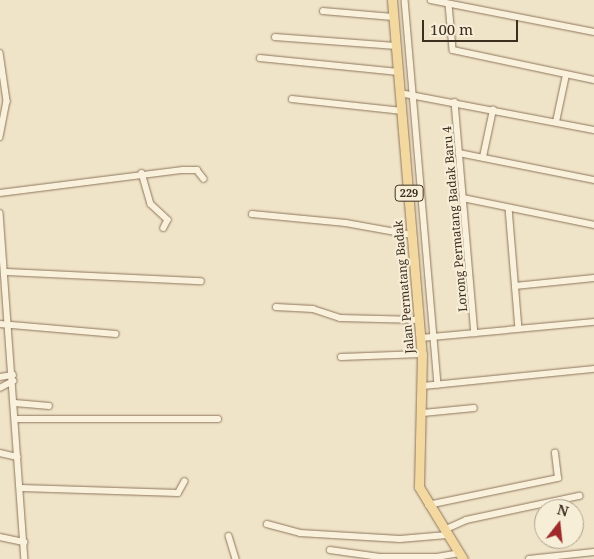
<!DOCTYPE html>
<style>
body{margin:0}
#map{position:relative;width:594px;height:559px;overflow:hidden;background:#f0e4c8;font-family:"Noto Serif",serif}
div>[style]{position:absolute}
.roads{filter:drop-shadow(0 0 1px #8d765c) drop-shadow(0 0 1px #8d765c)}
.minor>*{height:5.5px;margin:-2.75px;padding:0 2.75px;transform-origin:2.75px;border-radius:2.75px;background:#faf1dc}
.primary>*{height:9px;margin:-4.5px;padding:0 4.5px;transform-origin:4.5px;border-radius:4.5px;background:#f3d9a0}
span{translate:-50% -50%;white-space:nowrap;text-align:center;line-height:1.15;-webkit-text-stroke:4px #f7eed8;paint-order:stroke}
.shield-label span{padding:1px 4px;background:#f7eed8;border:1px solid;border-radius:4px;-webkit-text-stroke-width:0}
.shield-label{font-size:11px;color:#3d2e20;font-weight:700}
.street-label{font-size:12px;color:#3d2e20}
.north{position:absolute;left:534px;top:499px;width:50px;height:50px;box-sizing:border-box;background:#f7eed8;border:1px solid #ada18e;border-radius:50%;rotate:16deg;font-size:14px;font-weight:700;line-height:20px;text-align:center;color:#3d2e20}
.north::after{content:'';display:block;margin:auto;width:18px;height:22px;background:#9e2a2b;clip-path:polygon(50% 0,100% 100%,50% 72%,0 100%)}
.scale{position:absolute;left:422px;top:20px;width:96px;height:22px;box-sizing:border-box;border:2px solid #3d2e20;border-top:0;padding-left:6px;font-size:15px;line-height:18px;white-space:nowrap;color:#3d2e20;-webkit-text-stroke:4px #f7eed8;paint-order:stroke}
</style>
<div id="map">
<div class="roads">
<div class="minor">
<i style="left:405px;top:0;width:386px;rotate:85.1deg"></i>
<i style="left:431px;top:0;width:166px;rotate:11.1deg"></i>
<i style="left:449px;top:4px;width:46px;rotate:85deg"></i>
<i style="left:453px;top:50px;width:144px;rotate:12deg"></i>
<i style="left:323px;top:11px;width:70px;rotate:4.9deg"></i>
<i style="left:275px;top:37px;width:121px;rotate:4.3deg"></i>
<i style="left:0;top:53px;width:49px;rotate:81.7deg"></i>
<i style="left:7px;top:101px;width:37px;rotate:101deg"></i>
<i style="left:260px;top:58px;width:139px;rotate:5.8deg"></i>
<i style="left:400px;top:93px;width:197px;rotate:10.8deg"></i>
<i style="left:292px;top:99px;width:111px;rotate:6.2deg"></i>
<i style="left:455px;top:102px;width:232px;rotate:85.1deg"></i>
<i style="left:556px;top:122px;width:48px;rotate:-78deg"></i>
<i style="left:459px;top:153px;width:138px;rotate:11.3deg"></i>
<i style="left:483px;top:157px;width:48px;rotate:-78deg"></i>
<i style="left:142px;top:173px;width:32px;rotate:74deg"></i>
<i style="left:151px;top:204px;width:23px;rotate:43deg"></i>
<i style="left:168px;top:220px;width:9px;rotate:117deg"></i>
<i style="left:0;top:193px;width:184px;rotate:-7.2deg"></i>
<i style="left:183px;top:170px;width:14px"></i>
<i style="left:197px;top:170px;width:11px;rotate:52deg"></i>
<i style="left:463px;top:198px;width:134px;rotate:11.6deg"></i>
<i style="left:509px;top:208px;width:121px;rotate:85.3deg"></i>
<i style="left:0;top:213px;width:347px;rotate:85.9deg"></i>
<i style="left:252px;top:214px;width:94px;rotate:5.5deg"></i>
<i style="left:346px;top:223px;width:67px;rotate:10.3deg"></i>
<i style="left:7px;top:272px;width:194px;rotate:2.7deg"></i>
<i style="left:515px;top:286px;width:79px;rotate:-5.8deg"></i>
<i style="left:276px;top:307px;width:37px;rotate:3deg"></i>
<i style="left:313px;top:309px;width:28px;rotate:18deg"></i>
<i style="left:340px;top:318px;width:79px;rotate:1.5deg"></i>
<i style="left:0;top:324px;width:116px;rotate:4.9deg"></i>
<i style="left:421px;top:338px;width:174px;rotate:-5.3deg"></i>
<i style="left:341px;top:357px;width:81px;rotate:-2.1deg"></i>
<i style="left:0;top:377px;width:13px;rotate:-9deg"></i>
<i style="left:423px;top:386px;width:172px;rotate:-5.7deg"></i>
<i style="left:0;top:388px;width:15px;rotate:-28deg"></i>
<i style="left:15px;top:403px;width:34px;rotate:5deg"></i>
<i style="left:423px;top:413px;width:51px;rotate:-5.6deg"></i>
<i style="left:16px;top:419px;width:202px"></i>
<i style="left:0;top:453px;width:18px;rotate:13deg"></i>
<i style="left:21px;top:488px;width:157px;rotate:1.8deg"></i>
<i style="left:178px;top:493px;width:13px;rotate:-61deg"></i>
<i style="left:428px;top:505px;width:133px;rotate:-11.7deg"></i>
<i style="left:558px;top:478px;width:25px;rotate:-97deg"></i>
<i style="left:267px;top:524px;width:34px;rotate:15deg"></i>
<i style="left:300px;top:533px;width:100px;rotate:3.4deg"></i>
<i style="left:400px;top:539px;width:47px;rotate:-4.9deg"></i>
<i style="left:444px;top:530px;width:24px;rotate:-24deg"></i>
<i style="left:466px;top:520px;width:116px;rotate:-12deg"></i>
<i style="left:229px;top:536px;width:24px;rotate:73deg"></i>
<i style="left:0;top:537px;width:25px;rotate:12deg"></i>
<i style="left:330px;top:550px;width:50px;rotate:8deg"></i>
<i style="left:380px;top:557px;width:57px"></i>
<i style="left:437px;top:557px;width:22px;rotate:-10deg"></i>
<i style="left:529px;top:559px;width:65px;rotate:-6.1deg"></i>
</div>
<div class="primary">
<i style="left:392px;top:0;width:355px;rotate:85.2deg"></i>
<i style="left:422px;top:354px;width:133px;rotate:91.3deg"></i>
<i style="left:419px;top:487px;width:84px;rotate:58.6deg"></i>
</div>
</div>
<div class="shield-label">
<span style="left:409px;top:193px">229</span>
</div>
<div class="street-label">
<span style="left:455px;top:219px;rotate:-95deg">Lorong Permatang Badak Baru 4</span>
<span style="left:404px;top:287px;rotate:-95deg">Jalan Permatang Badak</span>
</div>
<div class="north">N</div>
<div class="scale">100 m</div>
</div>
